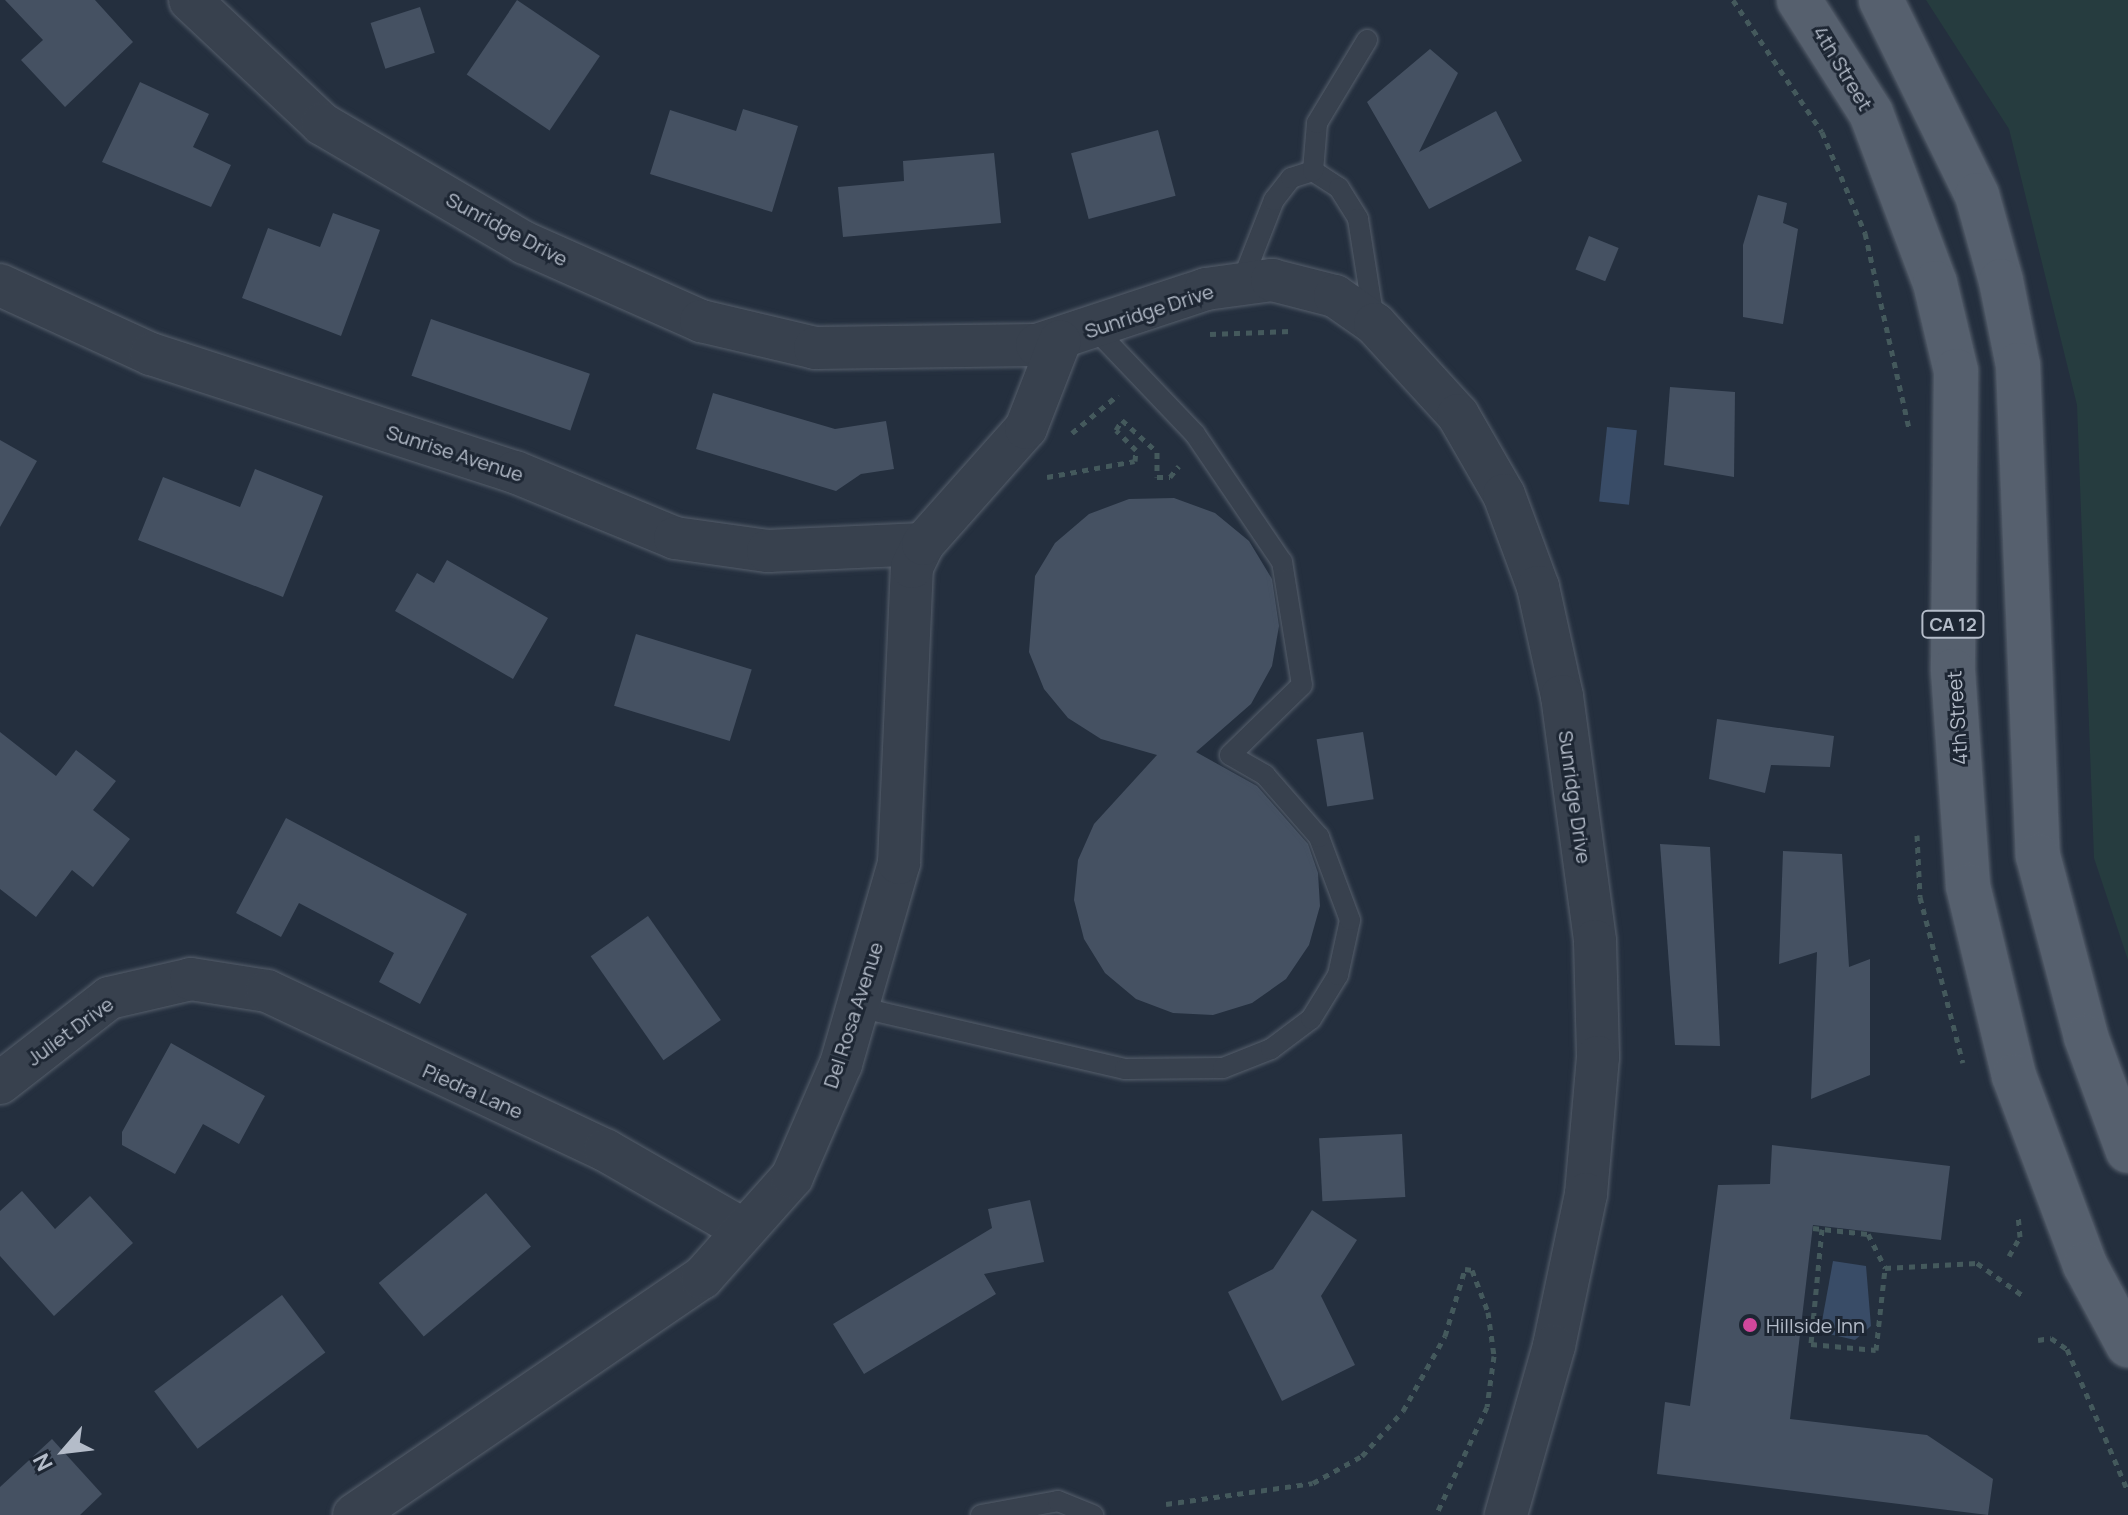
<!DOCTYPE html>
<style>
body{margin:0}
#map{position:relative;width:2128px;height:1515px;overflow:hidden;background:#242f3e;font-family:Manrope,sans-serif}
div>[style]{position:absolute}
.green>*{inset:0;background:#263c3f}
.water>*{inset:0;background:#394c67;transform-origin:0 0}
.building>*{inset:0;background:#455162;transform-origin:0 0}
.path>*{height:5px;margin-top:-2.5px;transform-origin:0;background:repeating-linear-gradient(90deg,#44595c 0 6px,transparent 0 12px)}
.roads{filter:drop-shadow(0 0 2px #565f6c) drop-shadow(0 0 2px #565f6c)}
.lane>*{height:20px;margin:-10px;padding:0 10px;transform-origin:10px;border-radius:10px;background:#38414e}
.street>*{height:42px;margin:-21px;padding:0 21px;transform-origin:21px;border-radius:21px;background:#38414e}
.primary>*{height:44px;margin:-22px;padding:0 22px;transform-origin:22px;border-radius:22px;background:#56606e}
.dots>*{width:22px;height:22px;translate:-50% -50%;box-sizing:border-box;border:4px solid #1d2633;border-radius:50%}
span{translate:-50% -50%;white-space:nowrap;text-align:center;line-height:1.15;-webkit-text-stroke:6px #1d2633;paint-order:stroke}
.shield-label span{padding:2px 6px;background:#1d2633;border:2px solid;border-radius:6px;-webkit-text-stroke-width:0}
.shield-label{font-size:18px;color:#b4bcc9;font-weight:700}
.street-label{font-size:20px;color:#b4bcc9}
.poi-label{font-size:20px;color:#b4bcc9}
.left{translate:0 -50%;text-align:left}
.north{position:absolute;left:24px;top:1411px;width:80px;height:80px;-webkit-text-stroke:6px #1d2633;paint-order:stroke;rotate:242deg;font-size:22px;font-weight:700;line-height:32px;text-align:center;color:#b4bcc9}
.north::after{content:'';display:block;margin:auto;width:28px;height:36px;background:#b4bcc9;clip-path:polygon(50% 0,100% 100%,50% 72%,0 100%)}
</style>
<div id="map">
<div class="green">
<i style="clip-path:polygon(1926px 0,2128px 0,2128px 960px,2094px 858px,2077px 405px,2009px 129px)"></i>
</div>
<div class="water">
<i style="left:1607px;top:427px;width:30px;height:75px;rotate:6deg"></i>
<i style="clip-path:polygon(1833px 1261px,1866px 1266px,1871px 1326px,1855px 1340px,1820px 1332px)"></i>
</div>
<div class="building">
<i style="clip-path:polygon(5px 0,95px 0,133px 42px,65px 107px,21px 60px,43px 40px)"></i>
<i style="left:517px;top:0;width:100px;height:90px;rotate:34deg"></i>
<i style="left:420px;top:7px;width:48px;height:52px;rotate:72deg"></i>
<i style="clip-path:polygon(1430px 49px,1458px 73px,1419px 152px,1496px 111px,1522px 161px,1429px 209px,1367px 102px)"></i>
<i style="clip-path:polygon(140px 82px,209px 114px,193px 147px,231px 165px,211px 207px,102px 162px)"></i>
<i style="clip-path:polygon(743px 109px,798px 126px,772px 212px,650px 174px,670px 110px,736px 131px)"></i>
<i style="left:1158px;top:130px;width:68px;height:90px;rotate:75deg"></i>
<i style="clip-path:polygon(994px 153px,1001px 223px,843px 237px,838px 187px,904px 181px,903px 161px)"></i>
<i style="clip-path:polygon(1758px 195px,1787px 203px,1783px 223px,1798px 229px,1783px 324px,1743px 317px,1743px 245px)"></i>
<i style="clip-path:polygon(333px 213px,380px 230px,341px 336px,242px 298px,268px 228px,320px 247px)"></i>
<i style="left:1589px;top:236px;width:32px;height:36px;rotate:22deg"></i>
<i style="left:431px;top:319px;width:168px;height:60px;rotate:19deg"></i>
<i style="clip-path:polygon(1670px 387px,1735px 392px,1734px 477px,1664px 465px)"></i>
<i style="clip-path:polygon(713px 393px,835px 429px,886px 421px,894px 469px,861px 474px,836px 491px,696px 449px)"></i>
<i style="clip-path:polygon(0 440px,37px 461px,0 527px)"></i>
<i style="clip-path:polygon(255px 469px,323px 496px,283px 597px,138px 540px,163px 477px,240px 507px)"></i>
<i style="clip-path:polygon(1174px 498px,1215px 513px,1249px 541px,1272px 579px,1279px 626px,1272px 666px,1251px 704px,1196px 752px,1257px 786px,1308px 844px,1318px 873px,1320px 906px,1309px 945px,1286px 979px,1252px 1003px,1213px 1015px,1173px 1013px,1136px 999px,1105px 973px,1084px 939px,1074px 900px,1078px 860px,1094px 824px,1157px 755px,1101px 739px,1068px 718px,1044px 689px,1029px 652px,1035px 576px,1055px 543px,1089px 514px,1129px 499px)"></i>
<i style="clip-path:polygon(447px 560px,548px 618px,513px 679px,395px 611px,417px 573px,434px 583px)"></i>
<i style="left:636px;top:634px;width:121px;height:75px;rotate:17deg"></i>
<i style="clip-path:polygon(1717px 719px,1834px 736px,1830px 767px,1771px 765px,1765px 793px,1709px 779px)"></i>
<i style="clip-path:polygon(0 732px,56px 776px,76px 750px,116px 781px,93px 810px,130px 839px,93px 887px,72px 870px,36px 917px,0 889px)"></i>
<i style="left:1363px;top:732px;width:68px;height:47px;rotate:81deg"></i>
<i style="clip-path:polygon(286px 818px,467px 914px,420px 1004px,379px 982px,394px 953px,299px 903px,281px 937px,236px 913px)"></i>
<i style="clip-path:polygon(1660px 844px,1710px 847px,1720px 1046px,1675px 1045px)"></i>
<i style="clip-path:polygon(1783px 851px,1842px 854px,1849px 967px,1870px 959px,1870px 1075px,1811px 1099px,1817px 952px,1779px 964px)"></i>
<i style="left:648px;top:916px;width:127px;height:70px;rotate:55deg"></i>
<i style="clip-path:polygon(171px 1043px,265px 1096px,239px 1144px,203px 1124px,175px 1174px,122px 1145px,122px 1132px)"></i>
<i style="left:1402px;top:1134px;width:63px;height:83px;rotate:87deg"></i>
<i style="clip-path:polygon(1772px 1145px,1950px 1166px,1941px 1240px,1813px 1225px,1790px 1419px,1927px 1435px,1993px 1479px,1988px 1515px,1657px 1474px,1665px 1402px,1690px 1406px,1718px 1185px,1770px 1184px)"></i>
<i style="clip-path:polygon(22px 1191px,55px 1229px,90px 1196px,133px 1243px,54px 1316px,0 1256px,0 1211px)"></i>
<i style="left:486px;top:1193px;width:70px;height:140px;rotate:50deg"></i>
<i style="clip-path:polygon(1030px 1200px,1044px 1262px,984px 1274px,996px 1294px,864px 1374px,833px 1324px,992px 1228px,988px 1209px)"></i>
<i style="clip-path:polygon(1312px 1210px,1357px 1240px,1321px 1296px,1355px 1365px,1282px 1401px,1228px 1292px,1273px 1269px)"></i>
<i style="left:282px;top:1295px;width:72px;height:160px;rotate:53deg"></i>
<i style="clip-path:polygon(52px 1439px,102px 1494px,80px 1515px,0 1515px,0 1487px)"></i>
</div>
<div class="path">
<i style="left:1733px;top:0;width:159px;rotate:56deg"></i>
<i style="left:1822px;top:132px;width:110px;rotate:66.9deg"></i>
<i style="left:1865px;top:233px;width:201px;rotate:77.3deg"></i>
<i style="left:1210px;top:334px;width:81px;rotate:-2.1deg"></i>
<i style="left:1072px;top:433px;width:60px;rotate:-39.6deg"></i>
<i style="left:1047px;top:477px;width:89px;rotate:-10.3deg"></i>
<i style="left:1135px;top:461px;width:11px;rotate:-85deg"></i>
<i style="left:1136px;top:450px;width:28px;rotate:-135deg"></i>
<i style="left:1116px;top:430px;width:12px;rotate:-59deg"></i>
<i style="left:1122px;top:420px;width:47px;rotate:42.4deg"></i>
<i style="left:1157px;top:452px;width:25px;rotate:90deg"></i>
<i style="left:1157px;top:477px;width:13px"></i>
<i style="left:1170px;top:477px;width:14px;rotate:-51deg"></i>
<i style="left:1917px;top:835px;width:62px;rotate:87.2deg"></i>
<i style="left:1920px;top:897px;width:171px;rotate:75.5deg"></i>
<i style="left:1813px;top:1228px;width:55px;rotate:6.2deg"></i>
<i style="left:1868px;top:1234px;width:38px;rotate:63deg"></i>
<i style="left:1885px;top:1268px;width:92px;rotate:-3.1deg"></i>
<i style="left:1977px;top:1263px;width:55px;rotate:35.4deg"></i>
<i style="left:1822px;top:1229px;width:116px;rotate:95.5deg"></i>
<i style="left:1811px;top:1344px;width:65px;rotate:5.3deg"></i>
<i style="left:1876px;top:1350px;width:82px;rotate:-83.7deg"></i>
<i style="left:2009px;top:1256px;width:22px;rotate:-60deg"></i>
<i style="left:2020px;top:1237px;width:21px;rotate:-95deg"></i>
<i style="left:2038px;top:1340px;width:13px;rotate:-9deg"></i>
<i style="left:2051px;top:1338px;width:19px;rotate:35deg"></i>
<i style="left:2067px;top:1349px;width:155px;rotate:66.8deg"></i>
<i style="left:1166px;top:1504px;width:148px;rotate:-8.1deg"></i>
<i style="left:1313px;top:1483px;width:56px;rotate:-28.9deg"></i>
<i style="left:1362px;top:1456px;width:61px;rotate:-47.7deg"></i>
<i style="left:1403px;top:1411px;width:86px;rotate:-60.8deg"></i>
<i style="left:1445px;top:1336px;width:70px;rotate:-73.4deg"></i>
<i style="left:1465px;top:1269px;width:7px;rotate:8deg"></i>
<i style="left:1472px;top:1270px;width:45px;rotate:69.1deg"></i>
<i style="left:1488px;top:1312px;width:44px;rotate:82.2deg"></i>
<i style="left:1494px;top:1356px;width:51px;rotate:97.8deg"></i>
<i style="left:1487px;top:1407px;width:119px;rotate:115.3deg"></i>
</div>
<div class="roads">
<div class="lane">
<i style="left:1313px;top:171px;width:31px;rotate:33deg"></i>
<i style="left:1339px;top:188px;width:36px;rotate:58deg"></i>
<i style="left:1358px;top:219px;width:102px;rotate:81deg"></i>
<i style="left:1241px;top:284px;width:90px;rotate:-68.6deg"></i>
<i style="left:1274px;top:200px;width:28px;rotate:-52deg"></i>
<i style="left:1291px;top:178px;width:23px;rotate:-18deg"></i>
<i style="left:1313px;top:171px;width:48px;rotate:-85.2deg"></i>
<i style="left:1317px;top:123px;width:97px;rotate:-58.9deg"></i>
<i style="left:858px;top:1007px;width:274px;rotate:13.1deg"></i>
<i style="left:1125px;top:1069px;width:98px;rotate:-0.6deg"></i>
<i style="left:1223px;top:1068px;width:52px;rotate:-21.6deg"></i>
<i style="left:1271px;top:1049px;width:50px;rotate:-36.9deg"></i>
<i style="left:1311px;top:1019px;width:52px;rotate:-58.5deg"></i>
<i style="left:1338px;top:975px;width:56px;rotate:-77.7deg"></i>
<i style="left:1350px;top:920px;width:89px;rotate:-110.5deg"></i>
<i style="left:1319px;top:837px;width:82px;rotate:-131.1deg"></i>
<i style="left:1265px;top:775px;width:40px;rotate:-150.3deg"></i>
<i style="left:1230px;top:755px;width:100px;rotate:-44.2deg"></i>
<i style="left:1302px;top:685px;width:125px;rotate:-99.2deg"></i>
<i style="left:1282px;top:562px;width:155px;rotate:-124.2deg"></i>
<i style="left:1195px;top:434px;width:145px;rotate:-133.6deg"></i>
<i style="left:981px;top:1515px;width:78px;rotate:-10.3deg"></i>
<i style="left:1058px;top:1501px;width:38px;rotate:22deg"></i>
</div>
<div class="street">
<i style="left:190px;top:0;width:181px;rotate:43.2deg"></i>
<i style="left:322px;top:124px;width:235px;rotate:30.4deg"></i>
<i style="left:525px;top:243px;width:193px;rotate:23.9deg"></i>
<i style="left:701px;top:321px;width:117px;rotate:13.3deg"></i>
<i style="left:815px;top:348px;width:222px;rotate:-0.8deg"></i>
<i style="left:1037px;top:345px;width:178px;rotate:-18.3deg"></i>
<i style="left:1206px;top:289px;width:67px;rotate:-7.8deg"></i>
<i style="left:1272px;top:280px;width:65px;rotate:14.3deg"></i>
<i style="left:1335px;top:296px;width:49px;rotate:35deg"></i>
<i style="left:1375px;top:324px;width:123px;rotate:47.6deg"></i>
<i style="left:1458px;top:415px;width:92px;rotate:60.1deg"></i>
<i style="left:1504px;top:495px;width:98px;rotate:69.7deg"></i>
<i style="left:1538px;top:587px;width:112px;rotate:77.6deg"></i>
<i style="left:1562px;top:696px;width:247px;rotate:82.3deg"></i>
<i style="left:1595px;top:941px;width:116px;rotate:88.5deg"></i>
<i style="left:1598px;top:1057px;width:138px;rotate:95deg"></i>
<i style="left:1586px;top:1194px;width:155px;rotate:101.9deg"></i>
<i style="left:1554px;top:1346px;width:176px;rotate:105.9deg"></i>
<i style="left:0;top:285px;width:166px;rotate:24.6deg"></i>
<i style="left:151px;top:354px;width:383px;rotate:18deg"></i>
<i style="left:515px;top:472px;width:173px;rotate:22.4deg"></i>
<i style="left:675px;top:538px;width:94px;rotate:8deg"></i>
<i style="left:768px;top:551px;width:155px;rotate:-2.6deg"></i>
<i style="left:0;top:1083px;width:138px;rotate:-37.9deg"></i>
<i style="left:109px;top:998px;width:84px;rotate:-13deg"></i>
<i style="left:191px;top:979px;width:77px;rotate:9deg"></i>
<i style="left:267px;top:991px;width:374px;rotate:25.2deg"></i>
<i style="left:605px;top:1150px;width:160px;rotate:29.9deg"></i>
<i style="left:354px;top:1515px;width:421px;rotate:-34.3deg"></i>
<i style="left:702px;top:1278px;width:135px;rotate:-48.3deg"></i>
<i style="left:792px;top:1177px;width:123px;rotate:-66.6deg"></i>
<i style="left:841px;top:1064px;width:209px;rotate:-73.9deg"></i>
<i style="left:899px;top:863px;width:296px;rotate:-87.5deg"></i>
<i style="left:912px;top:567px;width:25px;rotate:-64deg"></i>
<i style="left:923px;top:544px;width:155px;rotate:-48.4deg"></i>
<i style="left:1026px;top:428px;width:93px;rotate:-68.7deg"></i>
</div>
<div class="primary">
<i style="left:1799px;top:0;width:134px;rotate:57.5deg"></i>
<i style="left:1871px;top:113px;width:182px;rotate:69.4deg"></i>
<i style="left:1935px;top:283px;width:90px;rotate:76.6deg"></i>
<i style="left:1956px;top:371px;width:300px;rotate:90.6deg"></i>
<i style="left:1953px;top:671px;width:216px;rotate:86deg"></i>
<i style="left:1968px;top:886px;width:195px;rotate:76.4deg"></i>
<i style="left:2014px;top:1076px;width:202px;rotate:69.4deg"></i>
<i style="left:2085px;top:1265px;width:91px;rotate:61.7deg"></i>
<i style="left:1881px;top:0;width:217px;rotate:63.8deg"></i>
<i style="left:1977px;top:195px;width:89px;rotate:74.4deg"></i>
<i style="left:2001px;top:281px;width:86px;rotate:78.6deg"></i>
<i style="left:2018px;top:365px;width:491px;rotate:87.7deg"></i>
<i style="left:2038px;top:856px;width:187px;rotate:75.1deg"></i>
<i style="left:2086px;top:1037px;width:121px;rotate:69.8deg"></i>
</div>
</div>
<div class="dots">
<i style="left:1750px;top:1325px;background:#d1479c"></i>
</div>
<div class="shield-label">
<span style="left:1953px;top:624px">CA 12</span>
</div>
<div class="street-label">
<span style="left:1843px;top:68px;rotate:59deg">4th Street</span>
<span style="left:507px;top:229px;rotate:28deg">Sunridge Drive</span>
<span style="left:1149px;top:311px;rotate:-18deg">Sunridge Drive</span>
<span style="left:455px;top:453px;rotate:18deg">Sunrise Avenue</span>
<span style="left:1957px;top:718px;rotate:-94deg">4th Street</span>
<span style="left:1575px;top:797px;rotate:82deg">Sunridge Drive</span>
<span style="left:853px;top:1015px;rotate:-72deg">Del Rosa Avenue</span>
<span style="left:70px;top:1031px;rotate:-36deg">Juliet Drive</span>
<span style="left:473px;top:1091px;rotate:24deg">Piedra Lane</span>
</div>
<div class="poi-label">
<span class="left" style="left:1766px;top:1325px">Hillside Inn</span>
</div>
<div class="north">N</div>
</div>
